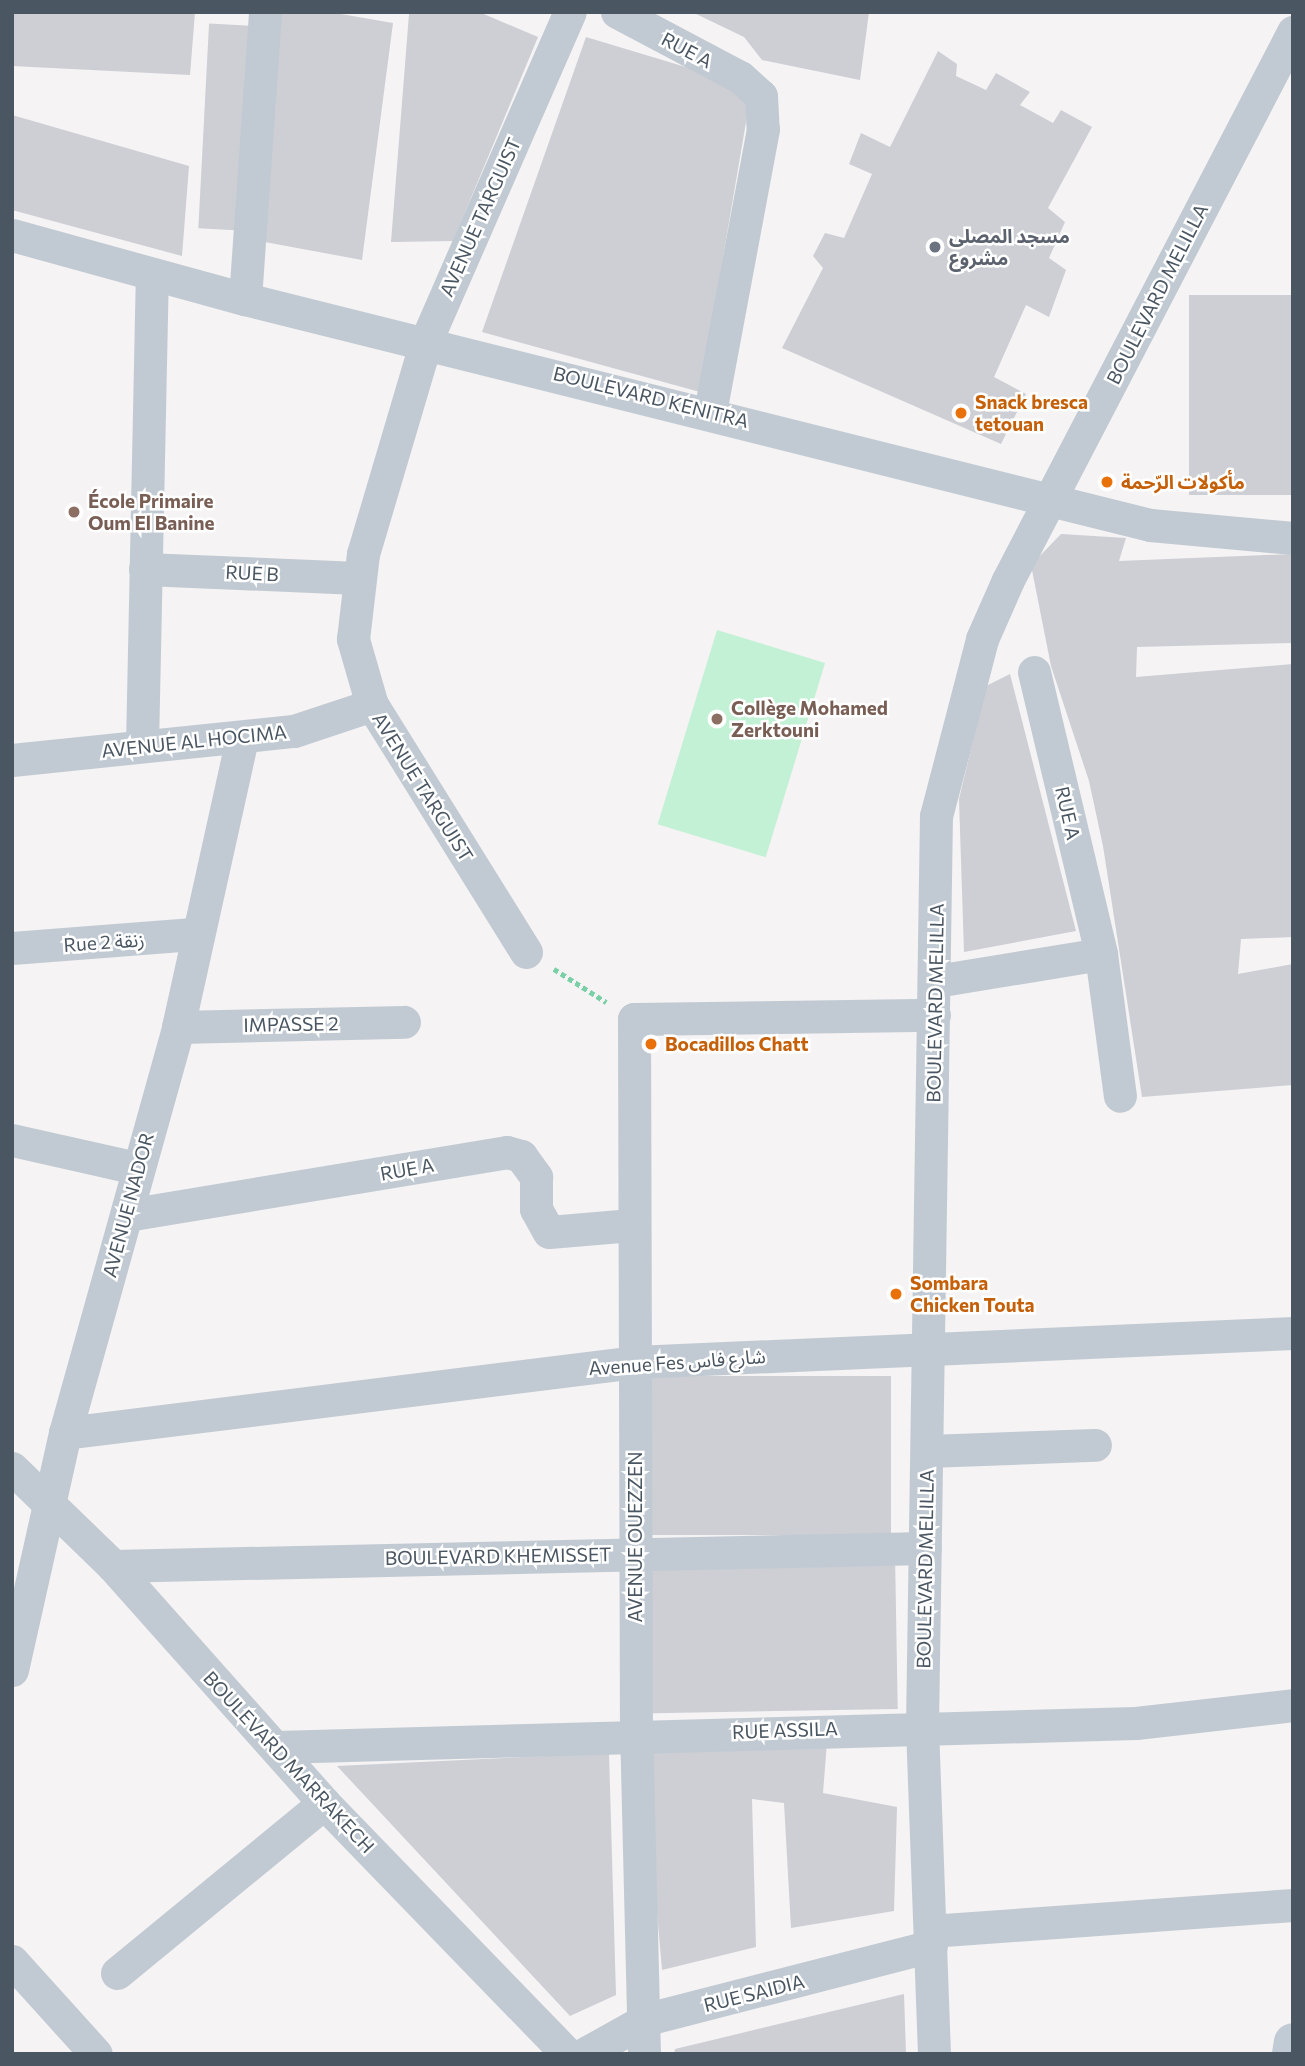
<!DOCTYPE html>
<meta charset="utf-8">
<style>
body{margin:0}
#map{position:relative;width:1305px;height:2066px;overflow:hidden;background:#f5f3f3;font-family:Commissioner,"Noto Sans Arabic",sans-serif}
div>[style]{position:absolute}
.green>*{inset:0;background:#c3f1d5;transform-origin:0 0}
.building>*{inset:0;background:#cdcfd5;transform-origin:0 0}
.path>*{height:4.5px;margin-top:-2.25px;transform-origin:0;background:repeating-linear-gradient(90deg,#7ad0a6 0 5px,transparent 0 8.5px)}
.street>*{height:33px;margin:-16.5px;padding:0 16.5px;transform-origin:16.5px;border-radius:16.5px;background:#c1cad2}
.secondary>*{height:38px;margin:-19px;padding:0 19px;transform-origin:19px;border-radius:19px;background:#c1cbd6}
.dots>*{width:19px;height:19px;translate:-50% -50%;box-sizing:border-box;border:4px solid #fff;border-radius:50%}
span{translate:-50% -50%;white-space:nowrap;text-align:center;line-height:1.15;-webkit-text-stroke:5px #fff;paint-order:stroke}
.street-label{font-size:19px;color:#4a5661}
.worship-label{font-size:19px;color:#5b616d;font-weight:700}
.left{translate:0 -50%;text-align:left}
.food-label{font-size:19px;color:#c56008;font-weight:700}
.education-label{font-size:19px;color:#785e54;font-weight:700}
.frame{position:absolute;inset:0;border:14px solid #4a5661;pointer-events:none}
</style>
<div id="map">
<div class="green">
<i style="left:717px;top:630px;width:113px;height:203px;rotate:17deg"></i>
</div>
<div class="building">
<i style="clip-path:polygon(12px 12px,195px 12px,190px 75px,12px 66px)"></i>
<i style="clip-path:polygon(274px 12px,329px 12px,393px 23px,362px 260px,254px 240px)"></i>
<i style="clip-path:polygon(479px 12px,538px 37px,453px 241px,391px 242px,409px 14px)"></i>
<i style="clip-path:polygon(692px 12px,869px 12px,860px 80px,762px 60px,744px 37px)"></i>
<i style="left:255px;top:26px;width:205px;height:46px;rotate:93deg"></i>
<i style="clip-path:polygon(586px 37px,752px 87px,700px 392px,482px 332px)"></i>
<i style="clip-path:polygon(938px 51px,957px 64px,956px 76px,986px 90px,996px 73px,1030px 92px,1020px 105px,1053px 123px,1061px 110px,1092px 127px,1048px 208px,1065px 222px,1049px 258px,1066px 270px,1049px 317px,1026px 305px,994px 377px,1026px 394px,1001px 444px,782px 348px,823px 268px,813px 256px,825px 233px,844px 238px,872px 174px,849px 164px,861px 133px,890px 147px)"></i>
<i style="clip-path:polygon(12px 115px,189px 166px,182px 256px,12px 210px)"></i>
<i style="left:1293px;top:295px;width:200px;height:104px;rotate:90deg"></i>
<i style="clip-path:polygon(1061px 534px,1126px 538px,1119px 561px,1293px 554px,1293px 643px,1137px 647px,1136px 677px,1293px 664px,1293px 937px,1241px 939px,1238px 974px,1293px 964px,1293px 1085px,1142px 1097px,1103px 846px,1089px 781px,1051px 666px,1031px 565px)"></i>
<i style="clip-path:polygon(1010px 674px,1076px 931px,964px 952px,959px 799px,986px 686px)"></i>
<i style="left:652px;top:1376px;width:239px;height:159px"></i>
<i style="left:895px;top:1554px;width:155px;height:245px;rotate:89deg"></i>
<i style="clip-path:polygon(827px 1742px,823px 1793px,897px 1807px,894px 1911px,791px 1928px,784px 1803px,752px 1799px,756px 1947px,662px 1970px,643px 1751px)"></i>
<i style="clip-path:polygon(609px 1753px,616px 1995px,570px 2016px,337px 1766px)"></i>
<i style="clip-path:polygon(904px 1994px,906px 2054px,674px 2054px,675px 2049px)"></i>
</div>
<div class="path">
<i style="left:554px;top:969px;width:62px;rotate:32.4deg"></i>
</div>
<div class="street">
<i style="left:617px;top:12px;width:139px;rotate:27.9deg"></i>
<i style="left:740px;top:77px;width:28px;rotate:42deg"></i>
<i style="left:761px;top:96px;width:33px;rotate:87deg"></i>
<i style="left:763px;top:129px;width:287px;rotate:100.6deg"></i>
<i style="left:12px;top:235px;width:242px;rotate:15.4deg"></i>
<i style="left:245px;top:299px;width:933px;rotate:14.02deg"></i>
<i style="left:1150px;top:525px;width:144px;rotate:5.2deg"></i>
<i style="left:245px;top:299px;width:288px;rotate:-86deg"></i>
<i style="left:145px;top:569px;width:213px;rotate:2.4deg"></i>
<i style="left:1034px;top:672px;width:290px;rotate:76.6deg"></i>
<i style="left:1101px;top:954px;width:143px;rotate:82.4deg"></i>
<i style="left:142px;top:746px;width:471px;rotate:-88.8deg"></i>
<i style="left:12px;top:760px;width:283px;rotate:-5.9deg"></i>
<i style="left:294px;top:731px;width:82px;rotate:-18.4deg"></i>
<i style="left:12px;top:948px;width:185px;rotate:-4.4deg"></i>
<i style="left:526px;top:952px;width:291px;rotate:-121.9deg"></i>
<i style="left:372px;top:705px;width:69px;rotate:-106.1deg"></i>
<i style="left:353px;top:639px;width:86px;rotate:-83.3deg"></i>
<i style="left:363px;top:554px;width:222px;rotate:-73.5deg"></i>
<i style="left:426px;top:341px;width:359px;rotate:-66.4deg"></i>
<i style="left:936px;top:981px;width:167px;rotate:-9.3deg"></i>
<i style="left:178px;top:1027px;width:226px;rotate:-1.3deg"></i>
<i style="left:12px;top:1140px;width:127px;rotate:12.7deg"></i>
<i style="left:127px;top:1215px;width:385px;rotate:-9.4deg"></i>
<i style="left:507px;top:1152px;width:15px;rotate:16deg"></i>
<i style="left:521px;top:1156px;width:26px;rotate:54deg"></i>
<i style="left:536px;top:1177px;width:32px;rotate:90deg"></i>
<i style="left:536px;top:1209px;width:26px;rotate:61deg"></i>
<i style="left:549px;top:1232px;width:83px;rotate:-4.8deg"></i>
<i style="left:65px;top:1433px;width:574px;rotate:-7.1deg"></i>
<i style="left:635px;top:1362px;width:659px;rotate:-2.52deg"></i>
<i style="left:928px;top:1451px;width:167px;rotate:-2.1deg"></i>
<i style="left:12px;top:1468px;width:141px;rotate:44.1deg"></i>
<i style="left:113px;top:1566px;width:317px;rotate:48.3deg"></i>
<i style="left:324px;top:1803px;width:349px;rotate:45.9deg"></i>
<i style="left:113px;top:1566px;width:812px;rotate:-1.27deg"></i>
<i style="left:12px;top:1670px;width:243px;rotate:-77.4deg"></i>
<i style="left:65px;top:1433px;width:421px;rotate:-74.4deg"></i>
<i style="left:178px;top:1027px;width:296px;rotate:-77.5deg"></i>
<i style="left:277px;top:1747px;width:859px;rotate:-1.6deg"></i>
<i style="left:1136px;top:1723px;width:158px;rotate:-6.5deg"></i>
<i style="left:930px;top:1931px;width:364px;rotate:-4.1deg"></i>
<i style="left:12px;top:1961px;width:125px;rotate:47.9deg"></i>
<i style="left:117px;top:1973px;width:268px;rotate:-39.4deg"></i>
<i style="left:584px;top:2054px;width:72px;rotate:-29.1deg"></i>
<i style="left:647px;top:2019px;width:293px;rotate:-14.4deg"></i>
<i style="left:644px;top:2054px;width:319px;rotate:-91.4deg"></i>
<i style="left:636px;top:1735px;width:716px;rotate:-90.16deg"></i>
<i style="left:634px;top:1019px;width:300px;rotate:-0.8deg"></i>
<i style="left:934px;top:2054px;width:328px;rotate:-92.1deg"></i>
<i style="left:922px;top:1726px;width:910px;rotate:-89.12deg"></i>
<i style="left:936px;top:816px;width:183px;rotate:-75.4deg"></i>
<i style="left:982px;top:639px;width:64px;rotate:-66.2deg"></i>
<i style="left:1008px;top:580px;width:618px;rotate:-62.52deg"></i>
</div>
<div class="secondary">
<i style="left:1291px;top:2054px;width:12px;rotate:-81deg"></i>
</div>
<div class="dots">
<i style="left:935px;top:247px;background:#6b7280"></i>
<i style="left:961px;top:413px;background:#e8710a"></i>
<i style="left:1107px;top:482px;background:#e8710a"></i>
<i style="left:74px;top:512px;background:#8d6e63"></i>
<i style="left:717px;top:719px;background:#8d6e63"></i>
<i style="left:651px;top:1044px;background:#e8710a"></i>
<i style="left:896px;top:1294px;background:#e8710a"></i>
</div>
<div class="street-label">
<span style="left:687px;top:50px;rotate:28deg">RUE A</span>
<span style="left:480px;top:217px;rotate:-66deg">AVENUE TARGUIST</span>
<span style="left:1157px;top:294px;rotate:-63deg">BOULEVARD MELILLA</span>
<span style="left:651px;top:397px;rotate:14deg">BOULEVARD KENITRA</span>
<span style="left:252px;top:573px;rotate:3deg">RUE B</span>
<span style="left:194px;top:741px;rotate:-6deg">AVENUE AL HOCIMA</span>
<span style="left:423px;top:787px;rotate:58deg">AVENUE TARGUIST</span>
<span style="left:1068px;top:813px;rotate:77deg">RUE A</span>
<span style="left:104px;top:942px;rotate:-4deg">Rue 2 زنقة</span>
<span style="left:935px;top:1003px;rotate:-89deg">BOULEVARD MELILLA</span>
<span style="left:291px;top:1024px;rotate:-1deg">IMPASSE 2</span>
<span style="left:407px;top:1169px;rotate:-10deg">RUE A</span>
<span style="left:128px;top:1205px;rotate:-75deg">AVENUE NADOR</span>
<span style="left:677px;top:1362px;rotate:-4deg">Avenue Fes شارع فاس</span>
<span style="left:635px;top:1537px;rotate:-90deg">AVENUE OUEZZEN</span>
<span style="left:498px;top:1556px;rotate:-1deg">BOULEVARD KHEMISSET</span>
<span style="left:925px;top:1569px;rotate:-89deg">BOULEVARD MELILLA</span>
<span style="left:785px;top:1730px;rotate:-2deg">RUE ASSILA</span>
<span style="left:289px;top:1762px;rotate:47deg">BOULEVARD MARRAKECH</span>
<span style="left:754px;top:1993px;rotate:-14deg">RUE SAIDIA</span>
</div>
<div class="worship-label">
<span class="left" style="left:949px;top:247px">مسجد المصلى<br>مشروع</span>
</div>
<div class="food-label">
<span class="left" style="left:975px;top:413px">Snack bresca<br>tetouan</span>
<span class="left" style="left:1121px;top:482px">مأكولات الرّحمة</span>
<span class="left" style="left:665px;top:1044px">Bocadillos Chatt</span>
<span class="left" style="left:910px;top:1294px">Sombara<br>Chicken Touta</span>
</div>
<div class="education-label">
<span class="left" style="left:88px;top:512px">École Primaire<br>Oum El Banine</span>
<span class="left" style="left:731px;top:719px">Collège Mohamed<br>Zerktouni</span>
</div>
<div class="frame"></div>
</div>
